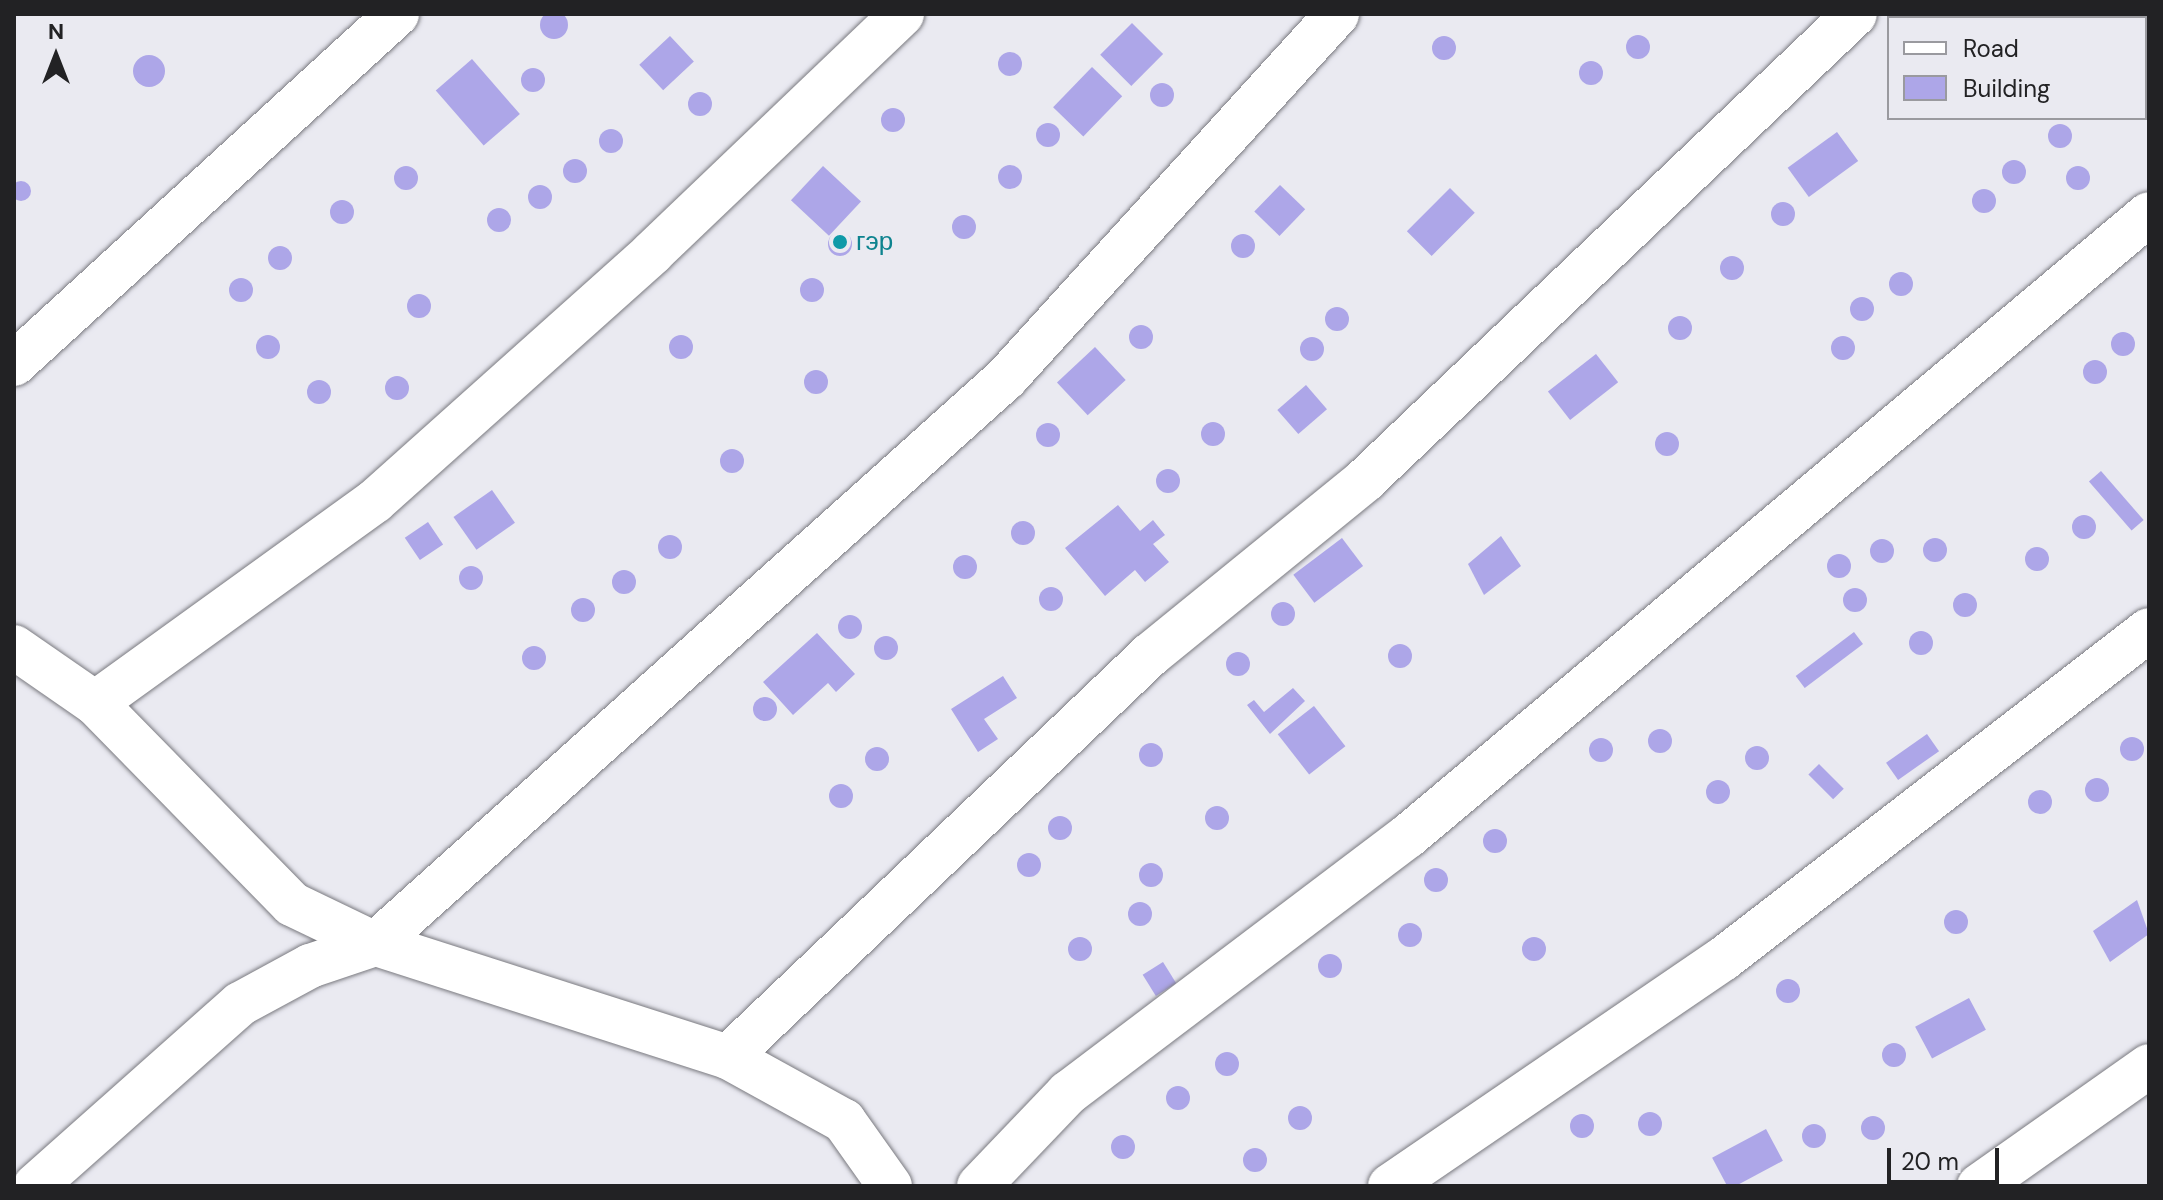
<!DOCTYPE html>
<meta charset="utf-8">
<style>
body{margin:0}
#map{position:relative;width:2163px;height:1200px;overflow:hidden;background:#eaeaf1;font-family:"DM Sans",sans-serif}
div>[style]{position:absolute}
.building>*{inset:0;background:#ada6e8;transform-origin:0 0}
.round{border-radius:50%}
.roads{filter:drop-shadow(0 0 2px #7a7a80) drop-shadow(0 0 2px #7a7a80)}
.minor>*{height:44px;margin:-22px;padding:0 22px;transform-origin:22px;border-radius:22px;background:#fff}
.dots>*{width:22px;height:22px;translate:-50% -50%;box-sizing:border-box;border:4px solid #eaeaf1;border-radius:50%}
span{translate:-50% -50%;white-space:nowrap;text-align:center;line-height:1.15;-webkit-text-stroke:7px #eaeaf1;paint-order:stroke}
.culture-label{font-size:26px;color:#0d838f}
.left{translate:0 -50%;text-align:left}
.frame{position:absolute;inset:0;border:16px solid #222224;pointer-events:none}
.legend{position:absolute;left:1887px;top:16px;width:260px;height:104px;box-sizing:border-box;background:#eaeaf1;border:2px solid #9a9a9f;margin:0;padding:10px 14px;list-style:none;font-size:24px;color:#222224}
.legend li{display:flex;align-items:center;gap:16px;height:40px}
.legend b{width:40px;border:2px solid #9a9a9f}
.north{position:absolute;left:16px;top:16px;width:80px;height:80px;-webkit-text-stroke:6px #eaeaf1;paint-order:stroke;rotate:0deg;font-size:22px;font-weight:700;line-height:32px;text-align:center;color:#222224}
.north::after{content:'';display:block;margin:auto;width:28px;height:36px;background:#222224;clip-path:polygon(50% 0,100% 100%,50% 72%,0 100%)}
.scale{position:absolute;left:1887px;top:1148px;width:112px;height:36px;box-sizing:border-box;border:4px solid #222224;border-top:0;padding-left:10px;font-size:24px;line-height:28px;white-space:nowrap;color:#222224;-webkit-text-stroke:6px #eaeaf1;paint-order:stroke}
</style>
<div id="map">
<div class="building">
<i class="round" style="left:540px;top:11px;width:28px;height:28px"></i>
<i style="left:1132px;top:23px;width:44px;height:45px;rotate:45deg"></i>
<i class="round" style="left:1626px;top:35px;width:24px;height:24px"></i>
<i class="round" style="left:1432px;top:36px;width:24px;height:24px"></i>
<i style="left:670px;top:36px;width:35px;height:42px;rotate:47deg"></i>
<i class="round" style="left:998px;top:52px;width:24px;height:24px"></i>
<i class="round" style="left:133px;top:55px;width:32px;height:32px"></i>
<i style="left:472px;top:59px;width:73px;height:48px;rotate:49deg"></i>
<i class="round" style="left:1579px;top:61px;width:24px;height:24px"></i>
<i style="left:1092px;top:67px;width:42px;height:56px;rotate:44deg"></i>
<i class="round" style="left:521px;top:68px;width:24px;height:24px"></i>
<i class="round" style="left:1150px;top:83px;width:24px;height:24px"></i>
<i class="round" style="left:688px;top:92px;width:24px;height:24px"></i>
<i class="round" style="left:881px;top:108px;width:24px;height:24px"></i>
<i class="round" style="left:1036px;top:123px;width:24px;height:24px"></i>
<i class="round" style="left:2048px;top:124px;width:24px;height:24px"></i>
<i class="round" style="left:599px;top:129px;width:24px;height:24px"></i>
<i style="left:1837px;top:132px;width:36px;height:61px;rotate:54deg"></i>
<i class="round" style="left:563px;top:159px;width:24px;height:24px"></i>
<i class="round" style="left:2002px;top:160px;width:24px;height:24px"></i>
<i class="round" style="left:998px;top:165px;width:24px;height:24px"></i>
<i class="round" style="left:2066px;top:166px;width:24px;height:24px"></i>
<i class="round" style="left:394px;top:166px;width:24px;height:24px"></i>
<i style="left:823px;top:166px;width:52px;height:47px;rotate:43deg"></i>
<i class="round" style="left:11px;top:181px;width:20px;height:20px"></i>
<i class="round" style="left:528px;top:185px;width:24px;height:24px"></i>
<i style="left:1280px;top:185px;width:35px;height:37px;rotate:44deg"></i>
<i style="left:1450px;top:188px;width:35px;height:61px;rotate:45deg"></i>
<i class="round" style="left:1972px;top:189px;width:24px;height:24px"></i>
<i class="round" style="left:330px;top:200px;width:24px;height:24px"></i>
<i class="round" style="left:1771px;top:202px;width:24px;height:24px"></i>
<i class="round" style="left:487px;top:208px;width:24px;height:24px"></i>
<i class="round" style="left:952px;top:215px;width:24px;height:24px"></i>
<i class="round" style="left:828px;top:232px;width:24px;height:24px"></i>
<i class="round" style="left:1231px;top:234px;width:24px;height:24px"></i>
<i class="round" style="left:268px;top:246px;width:24px;height:24px"></i>
<i class="round" style="left:1720px;top:256px;width:24px;height:24px"></i>
<i class="round" style="left:1889px;top:272px;width:24px;height:24px"></i>
<i class="round" style="left:229px;top:278px;width:24px;height:24px"></i>
<i class="round" style="left:800px;top:278px;width:24px;height:24px"></i>
<i class="round" style="left:407px;top:294px;width:24px;height:24px"></i>
<i class="round" style="left:1850px;top:297px;width:24px;height:24px"></i>
<i class="round" style="left:1325px;top:307px;width:24px;height:24px"></i>
<i class="round" style="left:1668px;top:316px;width:24px;height:24px"></i>
<i class="round" style="left:1129px;top:325px;width:24px;height:24px"></i>
<i class="round" style="left:2111px;top:332px;width:24px;height:24px"></i>
<i class="round" style="left:256px;top:335px;width:24px;height:24px"></i>
<i class="round" style="left:669px;top:335px;width:24px;height:24px"></i>
<i class="round" style="left:1831px;top:336px;width:24px;height:24px"></i>
<i class="round" style="left:1300px;top:337px;width:24px;height:24px"></i>
<i style="left:1095px;top:347px;width:45px;height:52px;rotate:47deg"></i>
<i style="left:1596px;top:354px;width:36px;height:61px;rotate:52deg"></i>
<i class="round" style="left:2083px;top:360px;width:24px;height:24px"></i>
<i class="round" style="left:804px;top:370px;width:24px;height:24px"></i>
<i class="round" style="left:385px;top:376px;width:24px;height:24px"></i>
<i class="round" style="left:307px;top:380px;width:24px;height:24px"></i>
<i style="left:1306px;top:385px;width:32px;height:38px;rotate:49deg"></i>
<i class="round" style="left:1201px;top:422px;width:24px;height:24px"></i>
<i class="round" style="left:1036px;top:423px;width:24px;height:24px"></i>
<i class="round" style="left:1655px;top:432px;width:24px;height:24px"></i>
<i class="round" style="left:720px;top:449px;width:24px;height:24px"></i>
<i class="round" style="left:1156px;top:469px;width:24px;height:24px"></i>
<i style="left:2101px;top:471px;width:65px;height:16px;rotate:49deg"></i>
<i style="left:492px;top:490px;width:40px;height:47px;rotate:55deg"></i>
<i style="clip-path:polygon(1118px 505px,1140px 531px,1153px 520px,1165px 535px,1153px 544px,1169px 562px,1145px 582px,1135px 570px,1105px 596px,1065px 548px)"></i>
<i class="round" style="left:2072px;top:515px;width:24px;height:24px"></i>
<i class="round" style="left:1011px;top:521px;width:24px;height:24px"></i>
<i style="left:428px;top:522px;width:27px;height:28px;rotate:56deg"></i>
<i class="round" style="left:658px;top:535px;width:24px;height:24px"></i>
<i style="clip-path:polygon(1501px 536px,1521px 566px,1484px 595px,1468px 564px)"></i>
<i class="round" style="left:1923px;top:538px;width:24px;height:24px"></i>
<i style="left:1342px;top:538px;width:35px;height:61px;rotate:53deg"></i>
<i class="round" style="left:1870px;top:539px;width:24px;height:24px"></i>
<i class="round" style="left:2025px;top:547px;width:24px;height:24px"></i>
<i class="round" style="left:1827px;top:554px;width:24px;height:24px"></i>
<i class="round" style="left:953px;top:555px;width:24px;height:24px"></i>
<i class="round" style="left:459px;top:566px;width:24px;height:24px"></i>
<i class="round" style="left:612px;top:570px;width:24px;height:24px"></i>
<i class="round" style="left:1039px;top:587px;width:24px;height:24px"></i>
<i class="round" style="left:1843px;top:588px;width:24px;height:24px"></i>
<i class="round" style="left:1953px;top:593px;width:24px;height:24px"></i>
<i class="round" style="left:571px;top:598px;width:24px;height:24px"></i>
<i class="round" style="left:1271px;top:602px;width:24px;height:24px"></i>
<i class="round" style="left:838px;top:615px;width:24px;height:24px"></i>
<i class="round" style="left:1909px;top:631px;width:24px;height:24px"></i>
<i style="left:1854px;top:632px;width:15px;height:73px;rotate:53deg"></i>
<i style="clip-path:polygon(817px 633px,855px 674px,836px 692px,828px 683px,793px 715px,763px 682px)"></i>
<i class="round" style="left:874px;top:636px;width:24px;height:24px"></i>
<i class="round" style="left:1388px;top:644px;width:24px;height:24px"></i>
<i class="round" style="left:522px;top:646px;width:24px;height:24px"></i>
<i class="round" style="left:1226px;top:652px;width:24px;height:24px"></i>
<i style="clip-path:polygon(1003px 676px,1017px 698px,984px 719px,998px 739px,978px 752px,951px 709px)"></i>
<i style="clip-path:polygon(1293px 688px,1305px 701px,1270px 734px,1247px 705px,1254px 700px,1264px 712px)"></i>
<i class="round" style="left:753px;top:697px;width:24px;height:24px"></i>
<i style="left:1314px;top:706px;width:51px;height:46px;rotate:52deg"></i>
<i class="round" style="left:1648px;top:729px;width:24px;height:24px"></i>
<i style="left:1927px;top:734px;width:21px;height:50px;rotate:55deg"></i>
<i class="round" style="left:2120px;top:737px;width:24px;height:24px"></i>
<i class="round" style="left:1589px;top:738px;width:24px;height:24px"></i>
<i class="round" style="left:1139px;top:743px;width:24px;height:24px"></i>
<i class="round" style="left:1745px;top:746px;width:24px;height:24px"></i>
<i class="round" style="left:865px;top:747px;width:24px;height:24px"></i>
<i style="left:1819px;top:764px;width:35px;height:15px;rotate:45deg"></i>
<i class="round" style="left:2085px;top:778px;width:24px;height:24px"></i>
<i class="round" style="left:1706px;top:780px;width:24px;height:24px"></i>
<i class="round" style="left:829px;top:784px;width:24px;height:24px"></i>
<i class="round" style="left:2028px;top:790px;width:24px;height:24px"></i>
<i class="round" style="left:1205px;top:806px;width:24px;height:24px"></i>
<i class="round" style="left:1048px;top:816px;width:24px;height:24px"></i>
<i class="round" style="left:1483px;top:829px;width:24px;height:24px"></i>
<i class="round" style="left:1017px;top:853px;width:24px;height:24px"></i>
<i class="round" style="left:1139px;top:863px;width:24px;height:24px"></i>
<i class="round" style="left:1424px;top:868px;width:24px;height:24px"></i>
<i style="clip-path:polygon(2137px 900px,2149px 934px,2110px 962px,2093px 931px)"></i>
<i class="round" style="left:1128px;top:902px;width:24px;height:24px"></i>
<i class="round" style="left:1944px;top:910px;width:24px;height:24px"></i>
<i class="round" style="left:1398px;top:923px;width:24px;height:24px"></i>
<i class="round" style="left:1068px;top:937px;width:24px;height:24px"></i>
<i class="round" style="left:1522px;top:937px;width:24px;height:24px"></i>
<i class="round" style="left:1318px;top:954px;width:24px;height:24px"></i>
<i style="left:1163px;top:962px;width:25px;height:24px;rotate:58deg"></i>
<i class="round" style="left:1776px;top:979px;width:24px;height:24px"></i>
<i style="left:1969px;top:998px;width:36px;height:61px;rotate:62deg"></i>
<i class="round" style="left:1882px;top:1043px;width:24px;height:24px"></i>
<i class="round" style="left:1215px;top:1052px;width:24px;height:24px"></i>
<i class="round" style="left:1166px;top:1086px;width:24px;height:24px"></i>
<i class="round" style="left:1288px;top:1106px;width:24px;height:24px"></i>
<i class="round" style="left:1638px;top:1112px;width:24px;height:24px"></i>
<i class="round" style="left:1570px;top:1114px;width:24px;height:24px"></i>
<i class="round" style="left:1861px;top:1116px;width:24px;height:24px"></i>
<i class="round" style="left:1802px;top:1124px;width:24px;height:24px"></i>
<i style="left:1766px;top:1129px;width:36px;height:61px;rotate:62deg"></i>
<i class="round" style="left:1111px;top:1135px;width:24px;height:24px"></i>
<i class="round" style="left:1243px;top:1148px;width:24px;height:24px"></i>
</div>
<div class="roads">
<div class="minor">
<i style="left:14px;top:364px;width:519px;rotate:-42.42deg"></i>
<i style="left:14px;top:647px;width:98px;rotate:34.7deg"></i>
<i style="left:728px;top:1057px;width:583px;rotate:-43.61deg"></i>
<i style="left:1150px;top:655px;width:277px;rotate:-39.1deg"></i>
<i style="left:1365px;top:480px;width:676px;rotate:-43.56deg"></i>
<i style="left:35px;top:1186px;width:274px;rotate:-41.6deg"></i>
<i style="left:240px;top:1004px;width:80px;rotate:-28.5deg"></i>
<i style="left:310px;top:966px;width:69px;rotate:-18.7deg"></i>
<i style="left:375px;top:944px;width:848px;rotate:-41.89deg"></i>
<i style="left:1006px;top:378px;width:492px;rotate:-47.7deg"></i>
<i style="left:890px;top:1186px;width:80px;rotate:-125.3deg"></i>
<i style="left:844px;top:1121px;width:132px;rotate:-151.1deg"></i>
<i style="left:728px;top:1057px;width:371px;rotate:-162.2deg"></i>
<i style="left:375px;top:944px;width:92px;rotate:-154.3deg"></i>
<i style="left:292px;top:904px;width:281px;rotate:-134.4deg"></i>
<i style="left:95px;top:703px;width:345px;rotate:-35.8deg"></i>
<i style="left:375px;top:501px;width:372px;rotate:-41.8deg"></i>
<i style="left:652px;top:253px;width:346px;rotate:-43.7deg"></i>
<i style="left:979px;top:1186px;width:129px;rotate:-46.3deg"></i>
<i style="left:1068px;top:1093px;width:426px;rotate:-37.1deg"></i>
<i style="left:1408px;top:836px;width:967px;rotate:-40.01deg"></i>
<i style="left:1390px;top:1186px;width:403px;rotate:-34.3deg"></i>
<i style="left:1723px;top:959px;width:538px;rotate:-37.68deg"></i>
<i style="left:1979px;top:1186px;width:208px;rotate:-35.2deg"></i>
</div>
</div>
<div class="dots">
<i style="left:840px;top:242px;background:#0f9aa8"></i>
</div>
<div class="culture-label">
<span class="left" style="left:856px;top:242px">гэр</span>
</div>
<div class="frame"></div>
<ul class="legend">
<li><b style="height:10px;background:#fff"></b>Road</li>
<li><b style="height:22px;background:#ada6e8"></b>Building</li>
</ul>
<div class="north">N</div>
<div class="scale">20 m</div>
</div>
